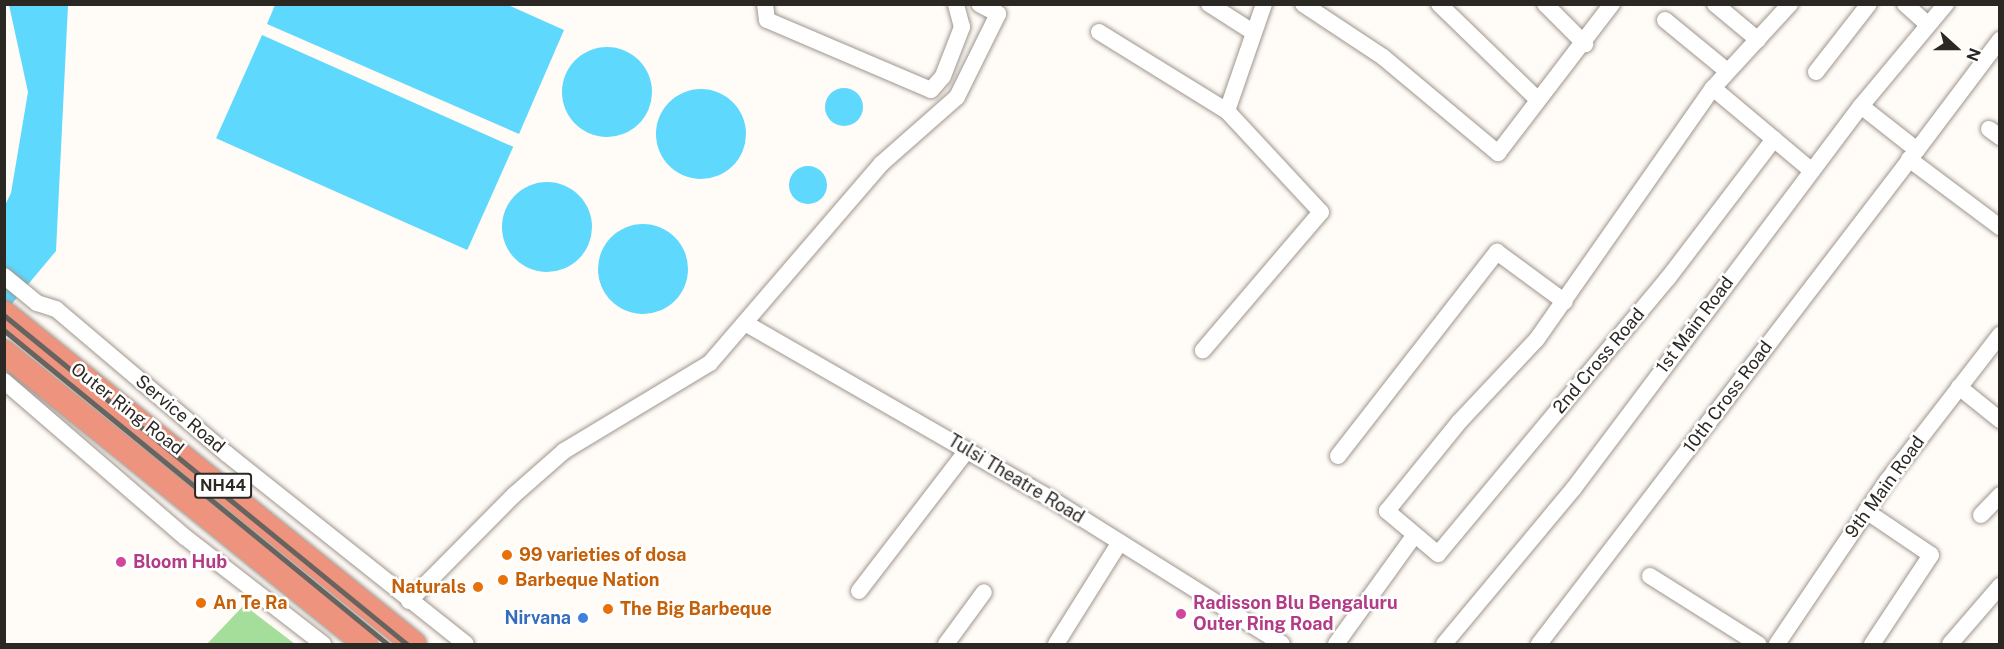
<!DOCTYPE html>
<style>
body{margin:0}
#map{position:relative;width:2004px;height:649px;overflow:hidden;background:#fffbf7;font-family:"Public Sans",sans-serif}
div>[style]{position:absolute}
.green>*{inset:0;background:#a5dd9b}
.water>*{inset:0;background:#5ed8fc;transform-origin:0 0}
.round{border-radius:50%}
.roads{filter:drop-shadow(0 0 2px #9f968e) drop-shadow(0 0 2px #9f968e)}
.minor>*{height:16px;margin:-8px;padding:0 8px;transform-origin:8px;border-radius:8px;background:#fff}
.highway>*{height:24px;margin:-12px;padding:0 12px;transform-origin:12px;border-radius:12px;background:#ed937e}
.rail>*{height:4.5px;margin:-2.25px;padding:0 2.25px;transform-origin:2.25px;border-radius:2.25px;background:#67635f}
.dots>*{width:16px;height:16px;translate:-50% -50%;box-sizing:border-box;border:3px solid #fff;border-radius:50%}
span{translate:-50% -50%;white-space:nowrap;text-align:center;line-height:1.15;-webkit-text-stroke:5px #fff;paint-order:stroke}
.shield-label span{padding:2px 4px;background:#fff;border:2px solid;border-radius:4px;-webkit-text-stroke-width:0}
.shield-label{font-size:16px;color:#2b2824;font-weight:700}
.street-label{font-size:18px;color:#2b2824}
.food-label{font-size:18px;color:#c56008;font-weight:700}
.left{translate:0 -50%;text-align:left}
.right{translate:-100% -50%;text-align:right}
.hotel-label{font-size:18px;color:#b23c85;font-weight:700}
.shop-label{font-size:18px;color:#366cbe;font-weight:700}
.frame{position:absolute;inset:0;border:6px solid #2b2824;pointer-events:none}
.north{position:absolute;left:1926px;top:18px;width:60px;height:60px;-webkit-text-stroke:4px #fff;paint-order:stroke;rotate:111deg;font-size:16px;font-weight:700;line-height:24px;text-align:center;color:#2b2824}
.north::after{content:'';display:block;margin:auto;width:21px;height:27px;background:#2b2824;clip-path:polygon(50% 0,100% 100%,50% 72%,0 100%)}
</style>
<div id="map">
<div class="green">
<i style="clip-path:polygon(244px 605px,295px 644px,207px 644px)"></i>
</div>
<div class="water">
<i style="clip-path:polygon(506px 4px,564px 30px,519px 134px,267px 24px,275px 5px)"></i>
<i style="clip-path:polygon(9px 5px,68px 5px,56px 251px,5px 312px,5px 205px,11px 193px,28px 92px)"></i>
<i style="left:262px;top:35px;width:275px;height:113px;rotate:24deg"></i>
<i class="round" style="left:562px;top:47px;width:90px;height:90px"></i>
<i class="round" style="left:825px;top:88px;width:38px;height:38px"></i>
<i class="round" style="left:656px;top:89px;width:90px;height:90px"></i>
<i class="round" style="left:789px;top:166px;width:38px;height:38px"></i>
<i class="round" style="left:502px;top:182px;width:90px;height:90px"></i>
<i class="round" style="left:598px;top:224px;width:90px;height:90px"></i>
</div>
<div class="roads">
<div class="minor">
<i style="left:765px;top:4px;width:16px;rotate:83deg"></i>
<i style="left:767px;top:20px;width:178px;rotate:23.1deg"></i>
<i style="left:931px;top:90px;width:18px;rotate:-49deg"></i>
<i style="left:943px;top:76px;width:53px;rotate:-68.8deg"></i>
<i style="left:962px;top:27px;width:24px;rotate:-105deg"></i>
<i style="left:1209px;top:4px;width:52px;rotate:32.5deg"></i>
<i style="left:1303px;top:4px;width:96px;rotate:33.5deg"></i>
<i style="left:1383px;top:57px;width:150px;rotate:39.9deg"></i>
<i style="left:1498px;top:153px;width:188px;rotate:-52.6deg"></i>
<i style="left:1439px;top:4px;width:138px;rotate:44.1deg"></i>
<i style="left:1545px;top:4px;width:57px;rotate:45deg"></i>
<i style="left:1715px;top:4px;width:56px;rotate:39.9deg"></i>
<i style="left:1905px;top:4px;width:28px;rotate:42deg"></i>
<i style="left:1665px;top:20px;width:80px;rotate:39.4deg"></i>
<i style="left:1099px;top:32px;width:150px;rotate:31.7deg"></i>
<i style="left:1227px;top:111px;width:138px;rotate:47.1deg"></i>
<i style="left:1321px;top:212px;width:182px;rotate:130.5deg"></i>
<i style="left:1816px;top:72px;width:86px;rotate:-52.1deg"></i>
<i style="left:1713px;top:88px;width:129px;rotate:40deg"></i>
<i style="left:1861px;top:106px;width:71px;rotate:38.2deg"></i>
<i style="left:1917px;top:150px;width:138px;rotate:-53deg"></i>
<i style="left:1227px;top:111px;width:113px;rotate:-70.9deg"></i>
<i style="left:1989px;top:129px;width:14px;rotate:36deg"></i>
<i style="left:1774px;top:139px;width:175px;rotate:127.3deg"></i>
<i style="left:1668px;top:278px;width:359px;rotate:129.8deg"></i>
<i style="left:1438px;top:554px;width:67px;rotate:-139.9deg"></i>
<i style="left:1387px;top:511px;width:116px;rotate:-51deg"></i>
<i style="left:1460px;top:421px;width:112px;rotate:-46.8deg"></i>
<i style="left:1537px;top:339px;width:307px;rotate:-55deg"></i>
<i style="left:1713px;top:88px;width:114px;rotate:-47.5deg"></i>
<i style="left:1909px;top:159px;width:114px;rotate:36.8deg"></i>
<i style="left:4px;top:276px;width:43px;rotate:39.3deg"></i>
<i style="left:37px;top:303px;width:20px;rotate:18deg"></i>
<i style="left:56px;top:309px;width:224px;rotate:40.3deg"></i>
<i style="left:227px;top:454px;width:305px;rotate:38.5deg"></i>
<i style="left:745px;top:323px;width:349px;rotate:29.9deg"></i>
<i style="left:1048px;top:497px;width:276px;rotate:32.1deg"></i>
<i style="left:4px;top:381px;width:239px;rotate:40.8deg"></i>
<i style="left:185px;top:537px;width:175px;rotate:37.8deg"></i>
<i style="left:1959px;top:387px;width:53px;rotate:38.8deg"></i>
<i style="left:1338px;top:456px;width:259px;rotate:-52.1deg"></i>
<i style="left:1497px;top:252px;width:84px;rotate:36.3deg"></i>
<i style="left:1866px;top:511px;width:78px;rotate:34.1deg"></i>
<i style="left:1931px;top:555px;width:107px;rotate:123.5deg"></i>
<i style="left:1981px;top:515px;width:28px;rotate:-46deg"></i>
<i style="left:1650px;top:576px;width:128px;rotate:32.2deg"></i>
<i style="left:859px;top:591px;width:178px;rotate:-52.5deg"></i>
<i style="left:409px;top:601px;width:149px;rotate:-45.3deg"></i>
<i style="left:514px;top:495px;width:67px;rotate:-41.3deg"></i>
<i style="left:564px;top:451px;width:170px;rotate:-31.1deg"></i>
<i style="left:710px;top:363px;width:262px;rotate:-49.3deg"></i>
<i style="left:881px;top:164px;width:101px;rotate:-41.4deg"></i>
<i style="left:957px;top:97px;width:93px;rotate:-63.7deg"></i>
<i style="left:998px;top:14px;width:21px;rotate:-152deg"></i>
<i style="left:946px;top:644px;width:64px;rotate:-53.8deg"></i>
<i style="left:1056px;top:644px;width:120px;rotate:-57.9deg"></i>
<i style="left:1336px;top:644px;width:133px;rotate:-54.2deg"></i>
<i style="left:1444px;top:644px;width:203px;rotate:-50.2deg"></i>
<i style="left:1574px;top:488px;width:478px;rotate:-53.1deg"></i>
<i style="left:1861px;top:106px;width:133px;rotate:-50.2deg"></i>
<i style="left:1539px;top:644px;width:622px;rotate:-52.58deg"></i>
<i style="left:1777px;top:644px;width:197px;rotate:-56deg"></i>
<i style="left:1887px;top:481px;width:185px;rotate:-52.3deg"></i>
<i style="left:1950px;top:644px;width:77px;rotate:-49.2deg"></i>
</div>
<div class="highway">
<i style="left:4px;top:313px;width:527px;rotate:38.91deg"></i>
<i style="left:4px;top:352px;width:465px;rotate:38.9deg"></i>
</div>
</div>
<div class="rail">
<i style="left:4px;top:315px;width:520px;rotate:39.23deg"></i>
<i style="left:4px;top:330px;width:496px;rotate:39.3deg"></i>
</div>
<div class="dots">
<i style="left:507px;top:555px;background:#e8710a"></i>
<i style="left:121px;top:562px;background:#d1479c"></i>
<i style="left:503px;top:580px;background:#e8710a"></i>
<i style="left:478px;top:587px;background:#e8710a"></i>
<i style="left:201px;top:603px;background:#e8710a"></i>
<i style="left:608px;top:609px;background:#e8710a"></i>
<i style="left:1181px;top:614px;background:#d1479c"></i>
<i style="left:583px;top:618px;background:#3f7fe0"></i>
</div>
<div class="shield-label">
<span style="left:223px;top:486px">NH44</span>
</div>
<div class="street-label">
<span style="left:1695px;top:325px;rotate:-53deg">1st Main Road</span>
<span style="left:1599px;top:361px;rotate:-50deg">2nd Cross Road</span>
<span style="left:1728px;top:397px;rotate:-53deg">10th Cross Road</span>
<span style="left:127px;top:409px;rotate:38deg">Outer Ring Road</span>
<span style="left:180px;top:414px;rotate:40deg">Service Road</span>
<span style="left:1016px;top:479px;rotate:31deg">Tulsi Theatre Road</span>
<span style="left:1885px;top:487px;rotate:-54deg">9th Main Road</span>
</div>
<div class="food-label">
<span class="left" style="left:519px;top:555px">99 varieties of dosa</span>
<span class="left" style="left:515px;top:580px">Barbeque Nation</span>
<span class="right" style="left:466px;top:587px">Naturals</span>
<span class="left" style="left:213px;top:603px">An Te Ra</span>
<span class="left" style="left:620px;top:609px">The Big Barbeque</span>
</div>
<div class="hotel-label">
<span class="left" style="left:133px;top:562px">Bloom Hub</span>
<span class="left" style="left:1193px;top:614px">Radisson Blu Bengaluru<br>Outer Ring Road</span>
</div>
<div class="shop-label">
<span class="right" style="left:571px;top:618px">Nirvana</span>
</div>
<div class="frame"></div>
<div class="north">N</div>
</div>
